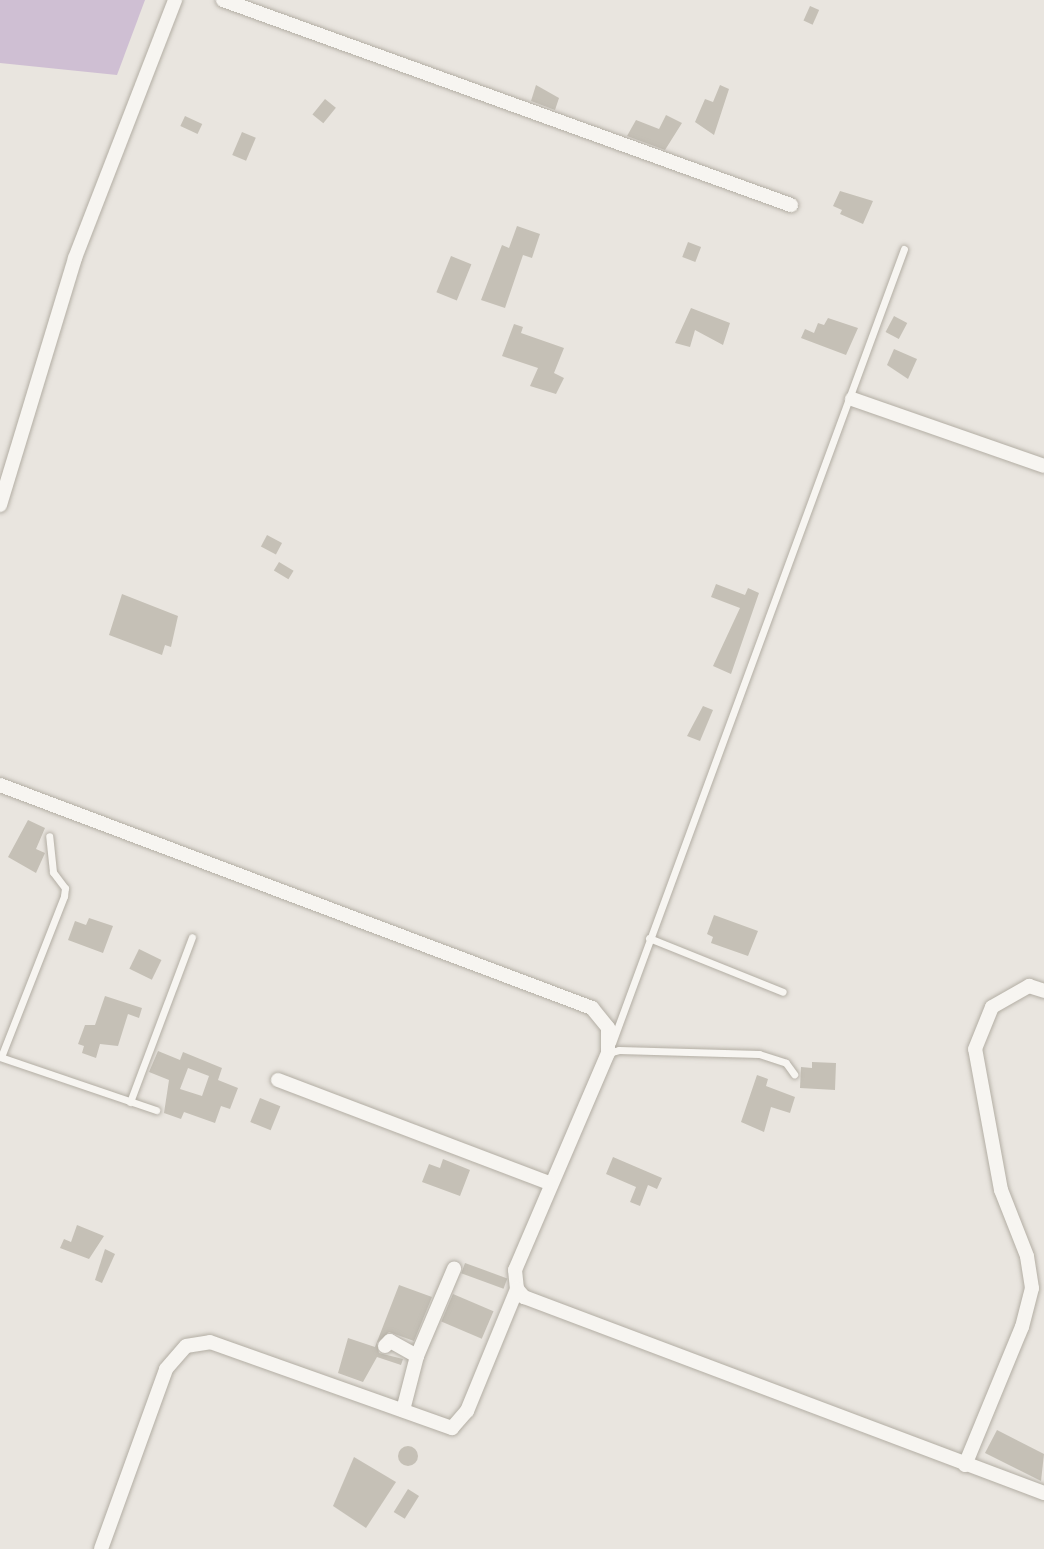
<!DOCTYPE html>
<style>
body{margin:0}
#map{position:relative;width:1044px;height:1549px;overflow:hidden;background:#e9e5df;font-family:"DM Sans",sans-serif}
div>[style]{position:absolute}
.green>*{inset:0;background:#cfbfd3}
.building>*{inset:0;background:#c5c0b6;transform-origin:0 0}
.round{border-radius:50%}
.roads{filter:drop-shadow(0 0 2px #b3aea4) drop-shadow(0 0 2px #b3aea4)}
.lane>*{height:7px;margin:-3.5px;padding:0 3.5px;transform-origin:3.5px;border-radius:3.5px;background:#f7f5f1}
.street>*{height:14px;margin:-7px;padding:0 7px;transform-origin:7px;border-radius:7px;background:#f7f5f1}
span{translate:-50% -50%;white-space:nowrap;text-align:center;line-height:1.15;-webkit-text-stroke:5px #f6f3ee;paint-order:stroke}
</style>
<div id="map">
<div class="green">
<i style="clip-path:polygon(0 0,145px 0,117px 75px,0 63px)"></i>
</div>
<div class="building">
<i style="left:810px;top:6px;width:10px;height:16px;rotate:24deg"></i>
<i style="clip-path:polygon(536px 85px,559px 98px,555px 110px,531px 101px)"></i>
<i style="clip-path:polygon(720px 85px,729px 89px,714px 135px,695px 122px,705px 99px,713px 102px)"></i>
<i style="left:325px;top:99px;width:14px;height:20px;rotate:39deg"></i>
<i style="clip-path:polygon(666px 115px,682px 123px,665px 150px,627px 136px,636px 120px,659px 129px)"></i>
<i style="left:185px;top:116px;width:19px;height:11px;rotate:25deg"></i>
<i style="left:242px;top:132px;width:15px;height:25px;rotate:23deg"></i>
<i style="clip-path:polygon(840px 191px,873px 201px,863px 224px,840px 214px,842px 210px,833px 206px)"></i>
<i style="clip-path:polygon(517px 226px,540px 234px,532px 258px,523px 255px,505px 308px,481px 300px,502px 245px,509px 248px)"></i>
<i style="left:688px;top:242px;width:14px;height:16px;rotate:21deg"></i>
<i style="left:451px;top:256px;width:22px;height:39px;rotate:22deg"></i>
<i style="clip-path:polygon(691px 308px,730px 323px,723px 345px,695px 330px,690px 347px,675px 343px)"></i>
<i style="left:894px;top:316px;width:15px;height:18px;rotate:28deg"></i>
<i style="clip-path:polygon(828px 318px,858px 328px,846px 355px,801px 338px,805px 329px,814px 333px,818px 323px,824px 325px)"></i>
<i style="clip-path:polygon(514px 324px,523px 327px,521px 333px,564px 348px,554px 373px,564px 378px,556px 394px,530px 386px,538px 368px,502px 356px)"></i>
<i style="clip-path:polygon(894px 349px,917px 359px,908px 379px,887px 365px)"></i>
<i style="left:267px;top:535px;width:17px;height:13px;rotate:28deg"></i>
<i style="left:279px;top:562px;width:17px;height:10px;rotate:31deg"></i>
<i style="clip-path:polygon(716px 584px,745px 595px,748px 588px,759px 593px,731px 674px,713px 666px,740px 608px,711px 597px)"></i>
<i style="clip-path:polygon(122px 594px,178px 616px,171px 647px,165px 645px,162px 655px,109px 635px)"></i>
<i style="clip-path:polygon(703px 706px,713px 710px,700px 741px,687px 736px)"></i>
<i style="clip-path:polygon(28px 820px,45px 828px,36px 849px,45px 853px,36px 873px,8px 857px)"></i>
<i style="clip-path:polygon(714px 915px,758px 931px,748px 956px,711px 943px,713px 937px,707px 934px)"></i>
<i style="clip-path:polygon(89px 918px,113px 926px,103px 953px,68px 940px,75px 921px,86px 925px)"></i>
<i style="left:139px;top:949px;width:25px;height:22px;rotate:26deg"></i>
<i style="clip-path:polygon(105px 996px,142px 1008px,139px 1018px,128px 1014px,118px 1046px,100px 1044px,96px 1058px,82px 1053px,84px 1046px,78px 1044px,85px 1025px,95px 1025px)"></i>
<i style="clip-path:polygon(evenodd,158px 1051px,180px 1060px,183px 1052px,222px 1068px,218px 1080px,238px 1088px,230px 1109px,221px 1106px,215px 1123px,184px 1112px,181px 1119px,164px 1113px,169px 1080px,149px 1072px,158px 1051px,188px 1068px,209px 1076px,202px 1096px,180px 1089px,188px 1068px)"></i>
<i style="clip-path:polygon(812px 1062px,836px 1063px,835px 1090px,800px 1088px,801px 1067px,812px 1068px)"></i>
<i style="clip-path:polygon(757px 1075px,768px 1079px,766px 1086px,795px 1097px,790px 1113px,771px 1107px,764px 1132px,741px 1122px)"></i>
<i style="left:260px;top:1098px;width:22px;height:26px;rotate:22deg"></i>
<i style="clip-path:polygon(613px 1157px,662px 1178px,657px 1189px,648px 1185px,640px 1206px,630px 1202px,636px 1187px,606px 1174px)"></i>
<i style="clip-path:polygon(443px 1159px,470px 1170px,460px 1196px,422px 1182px,429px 1164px,440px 1168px)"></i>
<i style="clip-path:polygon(77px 1225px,104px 1236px,89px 1259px,60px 1248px,64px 1239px,71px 1242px)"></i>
<i style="clip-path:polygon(105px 1249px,115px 1254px,102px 1283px,95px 1280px)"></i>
<i style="left:465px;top:1263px;width:45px;height:11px;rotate:20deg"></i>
<i style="clip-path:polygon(399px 1285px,432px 1297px,414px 1341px,389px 1332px,377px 1343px,379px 1353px,403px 1359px,401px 1365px,377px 1357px,363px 1382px,338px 1373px,348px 1338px,375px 1347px)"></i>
<i style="left:453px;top:1294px;width:44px;height:30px;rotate:23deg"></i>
<i style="clip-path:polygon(997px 1430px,1044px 1454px,1041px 1481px,985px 1453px)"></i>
<i class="round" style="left:398px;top:1446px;width:20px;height:20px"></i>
<i style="clip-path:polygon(354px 1457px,396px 1482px,366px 1528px,333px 1506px)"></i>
<i style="left:408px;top:1489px;width:13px;height:27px;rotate:32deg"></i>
</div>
<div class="roads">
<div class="lane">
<i style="left:649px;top:938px;width:144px;rotate:21.9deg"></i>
<i style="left:612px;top:1043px;width:846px;rotate:-69.81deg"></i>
<i style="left:608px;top:1053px;width:11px;rotate:-15deg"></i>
<i style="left:619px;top:1050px;width:140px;rotate:1.6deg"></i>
<i style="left:759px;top:1054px;width:28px;rotate:18deg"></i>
<i style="left:786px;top:1063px;width:14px;rotate:54deg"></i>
<i style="left:0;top:1057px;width:165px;rotate:18.8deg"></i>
<i style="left:1px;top:1057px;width:173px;rotate:-68.6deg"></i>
<i style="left:64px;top:896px;width:8px;rotate:-83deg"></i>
<i style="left:65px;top:888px;width:20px;rotate:-127deg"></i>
<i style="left:53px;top:872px;width:36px;rotate:-96deg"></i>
<i style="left:130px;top:1102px;width:176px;rotate:-69.4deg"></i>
</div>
<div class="street">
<i style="left:223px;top:0;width:604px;rotate:19.85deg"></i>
<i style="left:852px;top:399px;width:203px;rotate:19.2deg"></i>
<i style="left:0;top:505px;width:258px;rotate:-73.1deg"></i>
<i style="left:75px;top:258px;width:277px;rotate:-68.8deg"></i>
<i style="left:0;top:785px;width:633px;rotate:20.64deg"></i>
<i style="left:592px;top:1008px;width:26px;rotate:51deg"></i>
<i style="left:608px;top:1028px;width:25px;rotate:90deg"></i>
<i style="left:608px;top:1053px;width:236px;rotate:113.2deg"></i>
<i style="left:515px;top:1270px;width:19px;rotate:84deg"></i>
<i style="left:517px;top:1289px;width:11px;rotate:49deg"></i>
<i style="left:524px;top:1297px;width:556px;rotate:20.65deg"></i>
<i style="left:278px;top:1080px;width:290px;rotate:20.8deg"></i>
<i style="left:385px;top:1346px;width:7px;rotate:-45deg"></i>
<i style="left:390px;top:1341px;width:31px;rotate:29deg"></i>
<i style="left:417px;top:1356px;width:56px;rotate:104.5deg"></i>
<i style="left:417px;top:1356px;width:95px;rotate:-67deg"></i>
<i style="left:965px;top:1465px;width:149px;rotate:-67.6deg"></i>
<i style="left:1022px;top:1327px;width:40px;rotate:-75.6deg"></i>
<i style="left:1032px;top:1288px;width:32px;rotate:-99deg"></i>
<i style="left:1027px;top:1256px;width:71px;rotate:-111.5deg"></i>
<i style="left:1001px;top:1190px;width:143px;rotate:-100.4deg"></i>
<i style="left:975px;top:1049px;width:45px;rotate:-68deg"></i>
<i style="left:992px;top:1007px;width:43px;rotate:-29.6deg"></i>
<i style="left:1029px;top:986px;width:16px;rotate:18deg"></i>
<i style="left:101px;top:1549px;width:191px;rotate:-70.1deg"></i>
<i style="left:166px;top:1369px;width:30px;rotate:-49deg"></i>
<i style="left:186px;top:1346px;width:24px;rotate:-9deg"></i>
<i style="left:210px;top:1342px;width:257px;rotate:19.6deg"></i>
<i style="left:452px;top:1428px;width:23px;rotate:-49deg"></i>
<i style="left:467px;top:1411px;width:132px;rotate:-67.7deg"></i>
</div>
</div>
</div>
